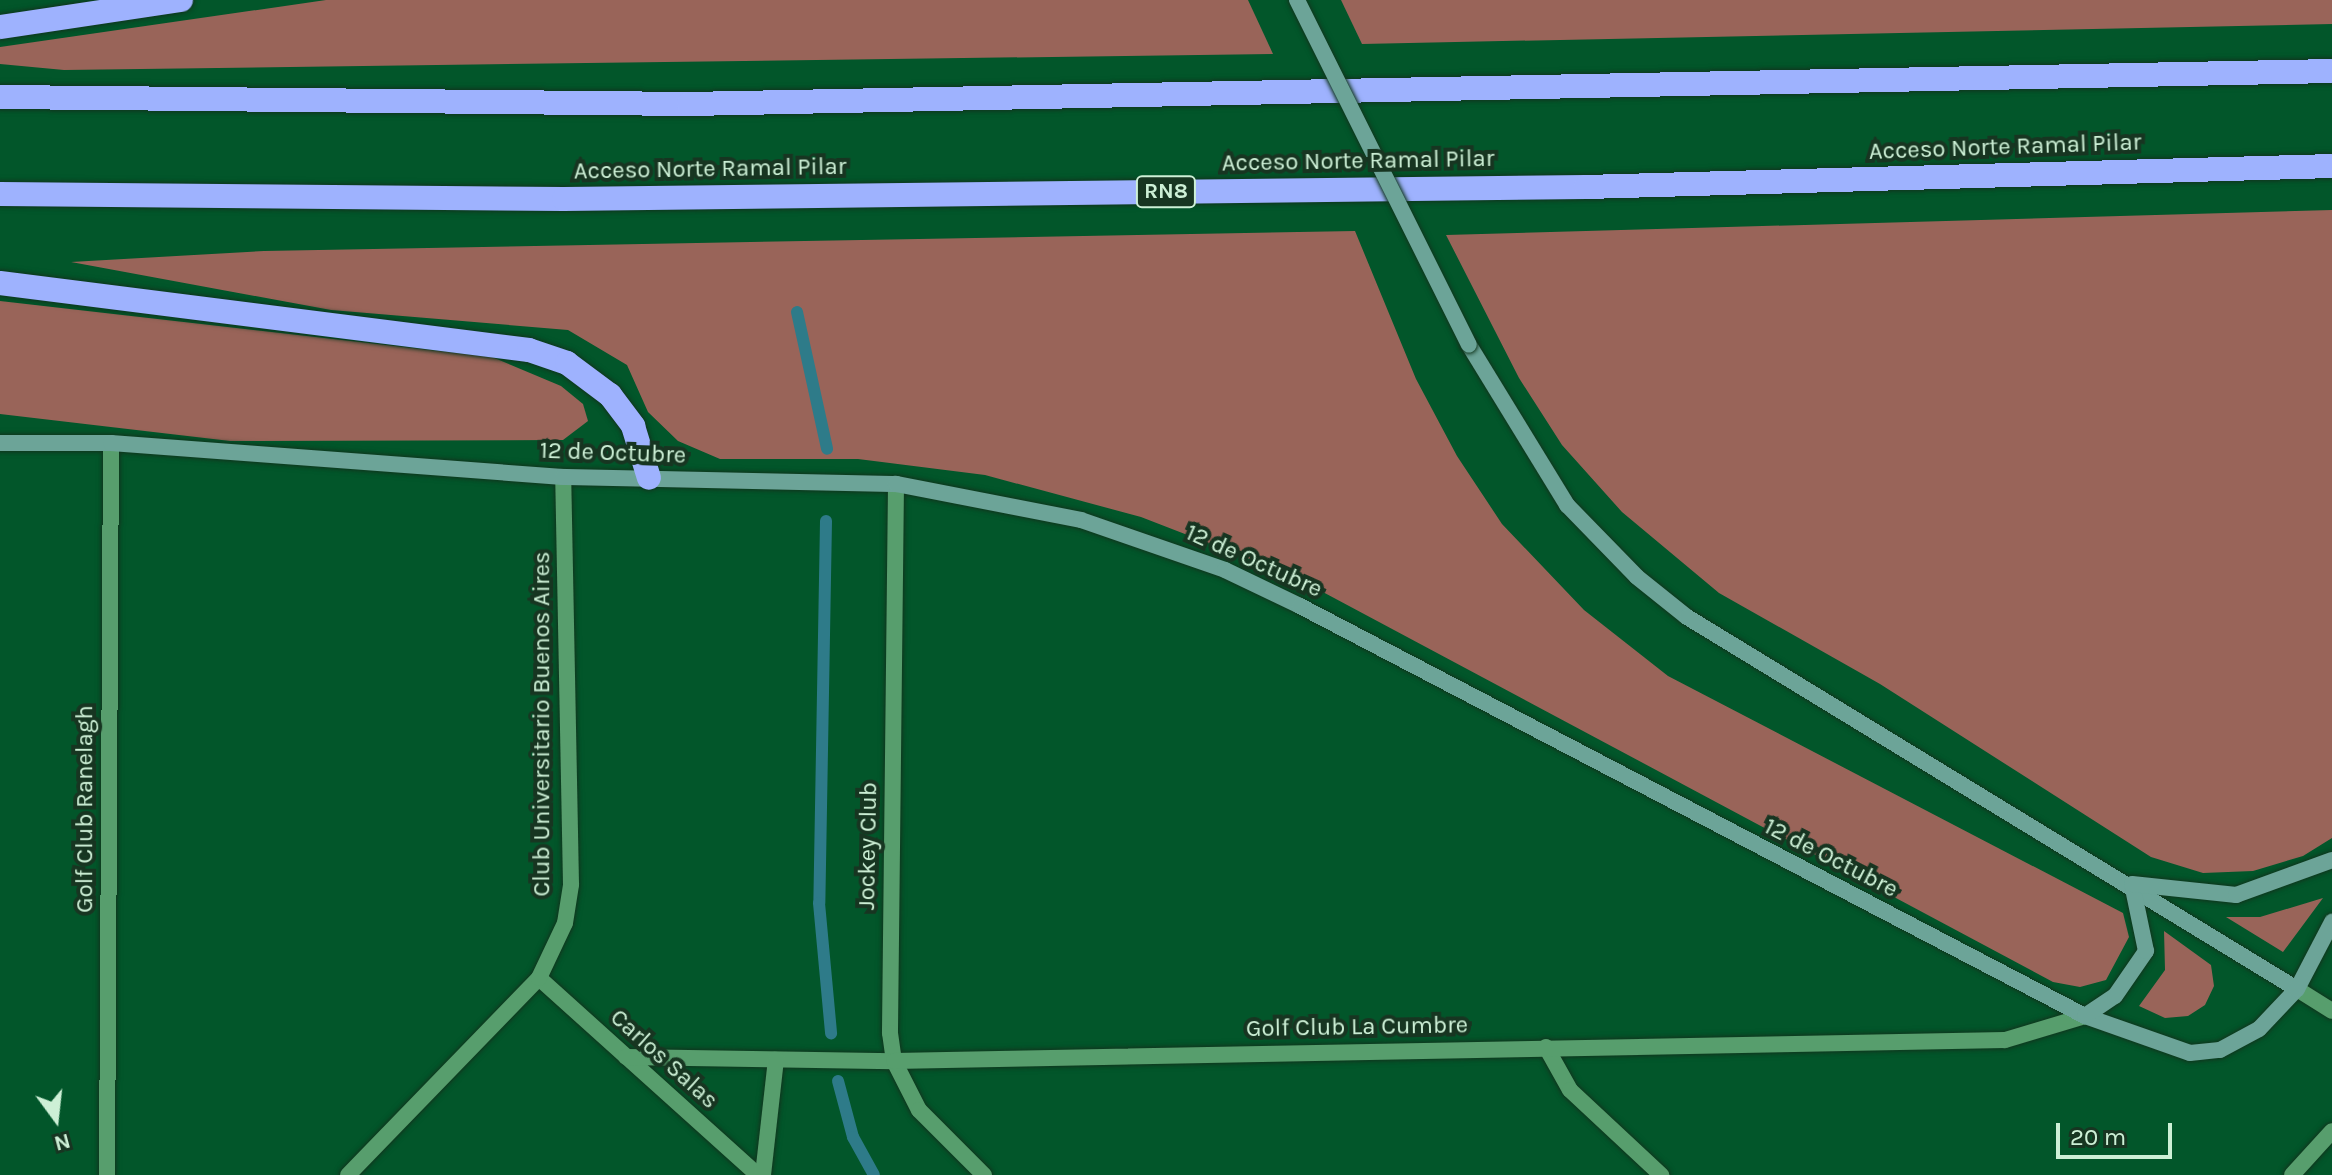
<!DOCTYPE html>
<style>
body{margin:0}
#map{position:relative;width:2332px;height:1175px;overflow:hidden;background:#02562a;font-family:Karla,sans-serif}
div>[style]{position:absolute}
.green>*{inset:0;background:#996459}
.stream>*{height:12px;margin:-6px;padding:0 6px;transform-origin:6px;border-radius:6px;background:#2e7b89}
.roads{filter:drop-shadow(0 0 2px #10361e) drop-shadow(0 0 2px #10361e)}
.street>*{height:16px;margin:-8px;padding:0 8px;transform-origin:8px;border-radius:8px;background:#579e6d}
.secondary>*{height:16px;margin:-8px;padding:0 8px;transform-origin:8px;border-radius:8px;background:#6ca498}
.highway>*{height:24px;margin:-12px;padding:0 12px;transform-origin:12px;border-radius:12px;background:#9eb2fe}
.bridges{filter:drop-shadow(0 0 2px #10361e) drop-shadow(0 0 2px #10361e)}
.secondary-bridge>*{height:16px;margin:-8px;padding:0 8px;transform-origin:8px;border-radius:8px;background:#6ca498}
span{translate:-50% -50%;white-space:nowrap;text-align:center;line-height:1.15;-webkit-text-stroke:8px #173521;paint-order:stroke}
.shield-label span{padding:2px 6px;background:#173521;border:2px solid;border-radius:6px;-webkit-text-stroke-width:0}
.shield-label{font-size:22px;color:#cdf0d6;font-weight:700}
.street-label{font-size:24px;color:#cdf0d6}
.north{position:absolute;left:16px;top:1079px;width:80px;height:80px;-webkit-text-stroke:6px #173521;paint-order:stroke;rotate:165deg;font-size:22px;font-weight:700;line-height:32px;text-align:center;color:#cdf0d6}
.north::after{content:'';display:block;margin:auto;width:28px;height:36px;background:#cdf0d6;clip-path:polygon(50% 0,100% 100%,50% 72%,0 100%)}
.scale{position:absolute;left:2056px;top:1123px;width:116px;height:36px;box-sizing:border-box;border:4px solid #cdf0d6;border-top:0;padding-left:10px;font-size:24px;line-height:28px;white-space:nowrap;color:#cdf0d6;-webkit-text-stroke:6px #173521;paint-order:stroke}
</style>
<div id="map">
<div class="green">
<i style="clip-path:polygon(326px 0,1248px 0,1273px 54px,64px 70px,0 64px,0 47px)"></i>
<i style="clip-path:polygon(1341px 0,2332px 0,2332px 24px,1362px 44px)"></i>
<i style="clip-path:polygon(2332px 210px,2332px 838px,2303px 856px,2253px 871px,2203px 873px,2151px 857px,1880px 684px,1719px 593px,1622px 512px,1562px 445px,1519px 378px,1446px 235px)"></i>
<i style="clip-path:polygon(1355px 231px,1416px 379px,1457px 456px,1502px 524px,1584px 610px,1668px 676px,2123px 913px,2129px 937px,2106px 980px,2080px 987px,2053px 982px,1291px 575px,1141px 517px,985px 475px,858px 459px,720px 459px,678px 441px,648px 412px,627px 365px,568px 330px,331px 310px,71px 262px,264px 251px)"></i>
<i style="clip-path:polygon(0 301px,492px 357px,561px 386px,583px 404px,588px 421px,563px 440px,230px 441px,0 414px)"></i>
<i style="clip-path:polygon(2323px 898px,2283px 952px,2226px 917px,2260px 917px)"></i>
<i style="clip-path:polygon(2164px 931px,2211px 965px,2214px 986px,2205px 1005px,2188px 1016px,2165px 1018px,2139px 1006px,2165px 970px)"></i>
</div>
<div class="stream">
<i style="left:797px;top:312px;width:140px;rotate:77.6deg"></i>
<i style="left:826px;top:521px;width:382px;rotate:91deg"></i>
<i style="left:819px;top:903px;width:131px;rotate:84.7deg"></i>
<i style="left:838px;top:1081px;width:58px;rotate:75deg"></i>
<i style="left:853px;top:1137px;width:43px;rotate:61.1deg"></i>
</div>
<div class="roads">
<div class="street">
<i style="left:896px;top:484px;width:549px;rotate:90.63deg"></i>
<i style="left:890px;top:1033px;width:28px;rotate:82deg"></i>
<i style="left:894px;top:1061px;width:55px;rotate:63deg"></i>
<i style="left:919px;top:1110px;width:92px;rotate:45deg"></i>
<i style="left:539px;top:978px;width:295px;rotate:42deg"></i>
<i style="left:2297px;top:989px;width:41px;rotate:32.2deg"></i>
<i style="left:1546px;top:1047px;width:49px;rotate:60.8deg"></i>
<i style="left:1570px;top:1090px;width:125px;rotate:43deg"></i>
<i style="left:626px;top:1057px;width:268px;rotate:0.9deg"></i>
<i style="left:894px;top:1061px;width:1111px;rotate:-1.08deg"></i>
<i style="left:2005px;top:1040px;width:84px;rotate:-16.7deg"></i>
<i style="left:107px;top:1175px;width:732px;rotate:-89.69deg"></i>
<i style="left:348px;top:1175px;width:274px;rotate:-45.9deg"></i>
<i style="left:539px;top:978px;width:61px;rotate:-64.7deg"></i>
<i style="left:565px;top:923px;width:39px;rotate:-81deg"></i>
<i style="left:571px;top:884px;width:407px;rotate:-91.1deg"></i>
<i style="left:763px;top:1175px;width:116px;rotate:-83.6deg"></i>
<i style="left:2292px;top:1175px;width:59px;rotate:-47.7deg"></i>
</div>
<div class="secondary">
<i style="left:1469px;top:345px;width:188px;rotate:58.5deg"></i>
<i style="left:1567px;top:505px;width:100px;rotate:45.8deg"></i>
<i style="left:1637px;top:577px;width:64px;rotate:38.7deg"></i>
<i style="left:1687px;top:617px;width:714px;rotate:31.38deg"></i>
<i style="left:0;top:443px;width:111px"></i>
<i style="left:111px;top:443px;width:453px;rotate:4.3deg"></i>
<i style="left:563px;top:477px;width:333px;rotate:1.2deg"></i>
<i style="left:896px;top:484px;width:188px;rotate:11deg"></i>
<i style="left:1081px;top:520px;width:152px;rotate:19.1deg"></i>
<i style="left:1225px;top:570px;width:83px;rotate:25.6deg"></i>
<i style="left:1300px;top:606px;width:886px;rotate:27.58deg"></i>
<i style="left:2085px;top:1016px;width:111px;rotate:19.4deg"></i>
<i style="left:2190px;top:1053px;width:30px;rotate:-6deg"></i>
<i style="left:2220px;top:1050px;width:44px;rotate:-28.3deg"></i>
<i style="left:2259px;top:1029px;width:55px;rotate:-46.5deg"></i>
<i style="left:2297px;top:989px;width:76px;rotate:-62.4deg"></i>
<i style="left:2085px;top:1016px;width:36px;rotate:-34deg"></i>
<i style="left:2115px;top:996px;width:55px;rotate:-55.4deg"></i>
<i style="left:2146px;top:951px;width:68px;rotate:-101.8deg"></i>
<i style="left:2132px;top:884px;width:105px;rotate:6deg"></i>
<i style="left:2236px;top:895px;width:102px;rotate:-20deg"></i>
</div>
<div class="highway">
<i style="left:0;top:27px;width:183px;rotate:-8.5deg"></i>
<i style="left:0;top:97px;width:689px;rotate:0.58deg"></i>
<i style="left:689px;top:104px;width:1643px;rotate:-1.15deg"></i>
<i style="left:0;top:194px;width:564px;rotate:0.51deg"></i>
<i style="left:564px;top:199px;width:1022px;rotate:-0.67deg"></i>
<i style="left:1586px;top:187px;width:746px;rotate:-1.61deg"></i>
<i style="left:0;top:283px;width:533px;rotate:7.22deg"></i>
<i style="left:529px;top:350px;width:40px;rotate:18.9deg"></i>
<i style="left:567px;top:363px;width:54px;rotate:36.7deg"></i>
<i style="left:610px;top:395px;width:39px;rotate:53deg"></i>
<i style="left:633px;top:426px;width:54px;rotate:72.9deg"></i>
</div>
</div>
<div class="bridges">
<div class="secondary-bridge">
<i style="left:1297px;top:0;width:385px;rotate:63.5deg"></i>
</div>
</div>
<div class="shield-label">
<span style="left:1166px;top:192px">RN8</span>
</div>
<div class="street-label">
<span style="left:2005px;top:147px;rotate:-2deg">Acceso Norte Ramal Pilar</span>
<span style="left:1358px;top:161px;rotate:-1deg">Acceso Norte Ramal Pilar</span>
<span style="left:710px;top:169px;rotate:-1deg">Acceso Norte Ramal Pilar</span>
<span style="left:613px;top:453px;rotate:2deg">12 de Octubre</span>
<span style="left:1254px;top:561px;rotate:24deg">12 de Octubre</span>
<span style="left:542px;top:724px;rotate:-90deg">Club Universitario Buenos Aires</span>
<span style="left:85px;top:809px;rotate:-90deg">Golf Club Ranelagh</span>
<span style="left:868px;top:846px;rotate:-89deg">Jockey Club</span>
<span style="left:1831px;top:858px;rotate:27deg">12 de Octubre</span>
<span style="left:1357px;top:1027px;rotate:-1deg">Golf Club La Cumbre</span>
<span style="left:664px;top:1059px;rotate:42deg">Carlos Salas</span>
</div>
<div class="north">N</div>
<div class="scale">20 m</div>
</div>
